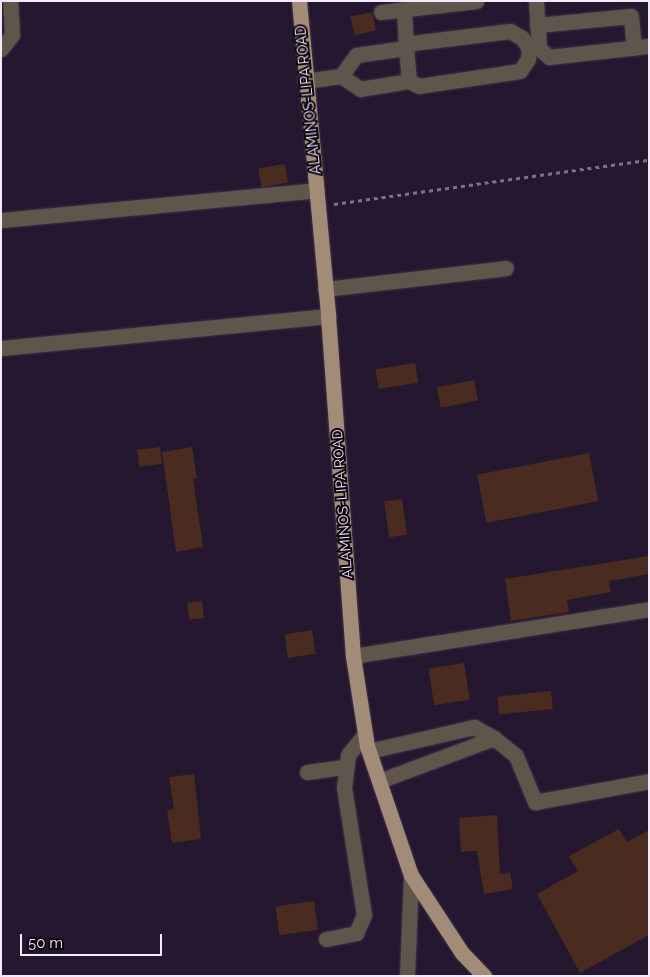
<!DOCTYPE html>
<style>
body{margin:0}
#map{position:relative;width:650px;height:977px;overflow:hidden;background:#25172f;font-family:Raleway,sans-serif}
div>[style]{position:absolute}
.building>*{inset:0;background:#492b20;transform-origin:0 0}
.path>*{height:3px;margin-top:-1.5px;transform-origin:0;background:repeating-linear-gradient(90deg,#7d7186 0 4px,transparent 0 8px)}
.roads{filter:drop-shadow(0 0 1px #42344b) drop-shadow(0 0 1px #42344b)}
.minor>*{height:15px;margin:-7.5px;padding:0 7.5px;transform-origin:7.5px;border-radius:7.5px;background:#60554b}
.major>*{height:15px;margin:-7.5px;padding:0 7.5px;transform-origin:7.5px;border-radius:7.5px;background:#a38c77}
span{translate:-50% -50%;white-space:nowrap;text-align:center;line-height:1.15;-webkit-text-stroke:4px #0b0610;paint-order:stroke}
.street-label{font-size:14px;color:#f2e9fa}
.frame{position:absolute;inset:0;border:2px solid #f2e9fa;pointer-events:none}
.scale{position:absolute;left:20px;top:934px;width:142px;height:22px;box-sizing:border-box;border:2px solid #f2e9fa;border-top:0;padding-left:6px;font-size:15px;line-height:18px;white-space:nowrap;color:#f2e9fa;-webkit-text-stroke:4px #0b0610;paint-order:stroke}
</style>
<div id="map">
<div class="building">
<i style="left:372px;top:12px;width:19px;height:22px;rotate:78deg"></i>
<i style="left:285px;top:164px;width:19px;height:27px;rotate:81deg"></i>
<i style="left:415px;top:363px;width:20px;height:40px;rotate:81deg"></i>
<i style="left:474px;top:380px;width:21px;height:38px;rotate:79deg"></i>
<i style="left:160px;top:447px;width:17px;height:23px;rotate:83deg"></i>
<i style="clip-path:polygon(192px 447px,197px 478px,193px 479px,203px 547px,176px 552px,162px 452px)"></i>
<i style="left:589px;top:453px;width:49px;height:114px;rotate:79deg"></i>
<i style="left:402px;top:499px;width:36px;height:18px;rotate:82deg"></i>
<i style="clip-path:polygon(649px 556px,649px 574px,609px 581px,611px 592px,567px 600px,569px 612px,511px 621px,505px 579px)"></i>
<i style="left:202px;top:601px;width:17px;height:15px;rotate:83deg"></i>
<i style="left:312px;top:630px;width:24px;height:28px;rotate:81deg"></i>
<i style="left:464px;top:663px;width:37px;height:36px;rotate:81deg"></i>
<i style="left:551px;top:691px;width:18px;height:54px;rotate:84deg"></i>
<i style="clip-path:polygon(194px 774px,201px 839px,172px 843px,167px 810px,174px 809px,169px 777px)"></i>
<i style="clip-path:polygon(497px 815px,500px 874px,510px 872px,513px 889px,484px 894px,477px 851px,461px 852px,459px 818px)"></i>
<i style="clip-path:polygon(619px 829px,627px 842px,649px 830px,649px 935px,580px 973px,537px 894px,578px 871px,569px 856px)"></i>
<i style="left:314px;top:901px;width:29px;height:39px;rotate:82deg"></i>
</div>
<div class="path">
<i style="left:334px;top:204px;width:318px;rotate:-8deg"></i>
</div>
<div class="roads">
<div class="minor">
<i style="left:536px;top:1px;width:47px;rotate:86.3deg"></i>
<i style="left:539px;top:48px;width:13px;rotate:42deg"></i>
<i style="left:549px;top:57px;width:101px;rotate:-6.3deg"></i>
<i style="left:381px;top:12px;width:96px;rotate:-6.6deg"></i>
<i style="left:537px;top:25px;width:94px;rotate:-5.5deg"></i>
<i style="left:631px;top:16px;width:32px;rotate:85deg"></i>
<i style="left:510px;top:31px;width:14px;rotate:30deg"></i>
<i style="left:522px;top:38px;width:12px;rotate:55deg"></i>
<i style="left:529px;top:48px;width:11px;rotate:95deg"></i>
<i style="left:528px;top:59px;width:14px;rotate:124deg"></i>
<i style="left:520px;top:71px;width:102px;rotate:171.6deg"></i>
<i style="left:419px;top:86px;width:11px;rotate:-153deg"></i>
<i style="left:409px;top:81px;width:33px;rotate:-95deg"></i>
<i style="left:406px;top:48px;width:8px;rotate:-40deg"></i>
<i style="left:412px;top:43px;width:99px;rotate:-7deg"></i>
<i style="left:1px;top:49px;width:18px;rotate:-52deg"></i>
<i style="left:12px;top:35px;width:34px;rotate:-93deg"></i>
<i style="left:341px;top:76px;width:26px;rotate:-54deg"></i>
<i style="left:356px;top:55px;width:50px;rotate:-8deg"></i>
<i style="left:406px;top:48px;width:39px;rotate:-93deg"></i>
<i style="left:305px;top:81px;width:36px;rotate:-8deg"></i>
<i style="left:341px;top:76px;width:23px;rotate:34deg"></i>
<i style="left:360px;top:89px;width:50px;rotate:-9.3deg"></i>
<i style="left:1px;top:220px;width:317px;rotate:-5.4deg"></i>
<i style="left:325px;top:289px;width:182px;rotate:-6.6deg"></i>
<i style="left:1px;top:348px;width:329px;rotate:-5.6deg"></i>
<i style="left:353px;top:656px;width:300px;rotate:-9deg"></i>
<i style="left:369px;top:751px;width:108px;rotate:-12.9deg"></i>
<i style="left:474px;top:727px;width:23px;rotate:29deg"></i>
<i style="left:307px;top:772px;width:37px;rotate:-8deg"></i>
<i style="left:379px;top:781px;width:123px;rotate:-20.5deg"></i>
<i style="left:494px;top:738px;width:28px;rotate:39deg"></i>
<i style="left:516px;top:756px;width:50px;rotate:67.6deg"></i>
<i style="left:535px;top:802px;width:116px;rotate:-10.4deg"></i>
<i style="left:326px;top:939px;width:31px;rotate:-11deg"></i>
<i style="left:356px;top:933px;width:20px;rotate:-66deg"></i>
<i style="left:364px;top:915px;width:129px;rotate:-98.9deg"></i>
<i style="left:344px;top:788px;width:33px;rotate:-83deg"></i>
<i style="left:348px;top:755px;width:27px;rotate:-51deg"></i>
<i style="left:407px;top:976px;width:101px;rotate:-87.7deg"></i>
</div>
<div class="major">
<i style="left:299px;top:1px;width:316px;rotate:84.7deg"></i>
<i style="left:328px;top:316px;width:341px;rotate:85.8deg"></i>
<i style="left:353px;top:656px;width:91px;rotate:81.2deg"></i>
<i style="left:367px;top:746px;width:136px;rotate:71.2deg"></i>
<i style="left:411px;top:875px;width:93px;rotate:56.8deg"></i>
<i style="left:462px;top:953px;width:32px;rotate:46deg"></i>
</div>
</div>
<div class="street-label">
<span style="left:308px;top:100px;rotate:-96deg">ALAMINOS-LIPA ROAD</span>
<span style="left:342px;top:504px;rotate:-94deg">ALAMINOS-LIPA ROAD</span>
</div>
<div class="frame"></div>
<div class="scale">50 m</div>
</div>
